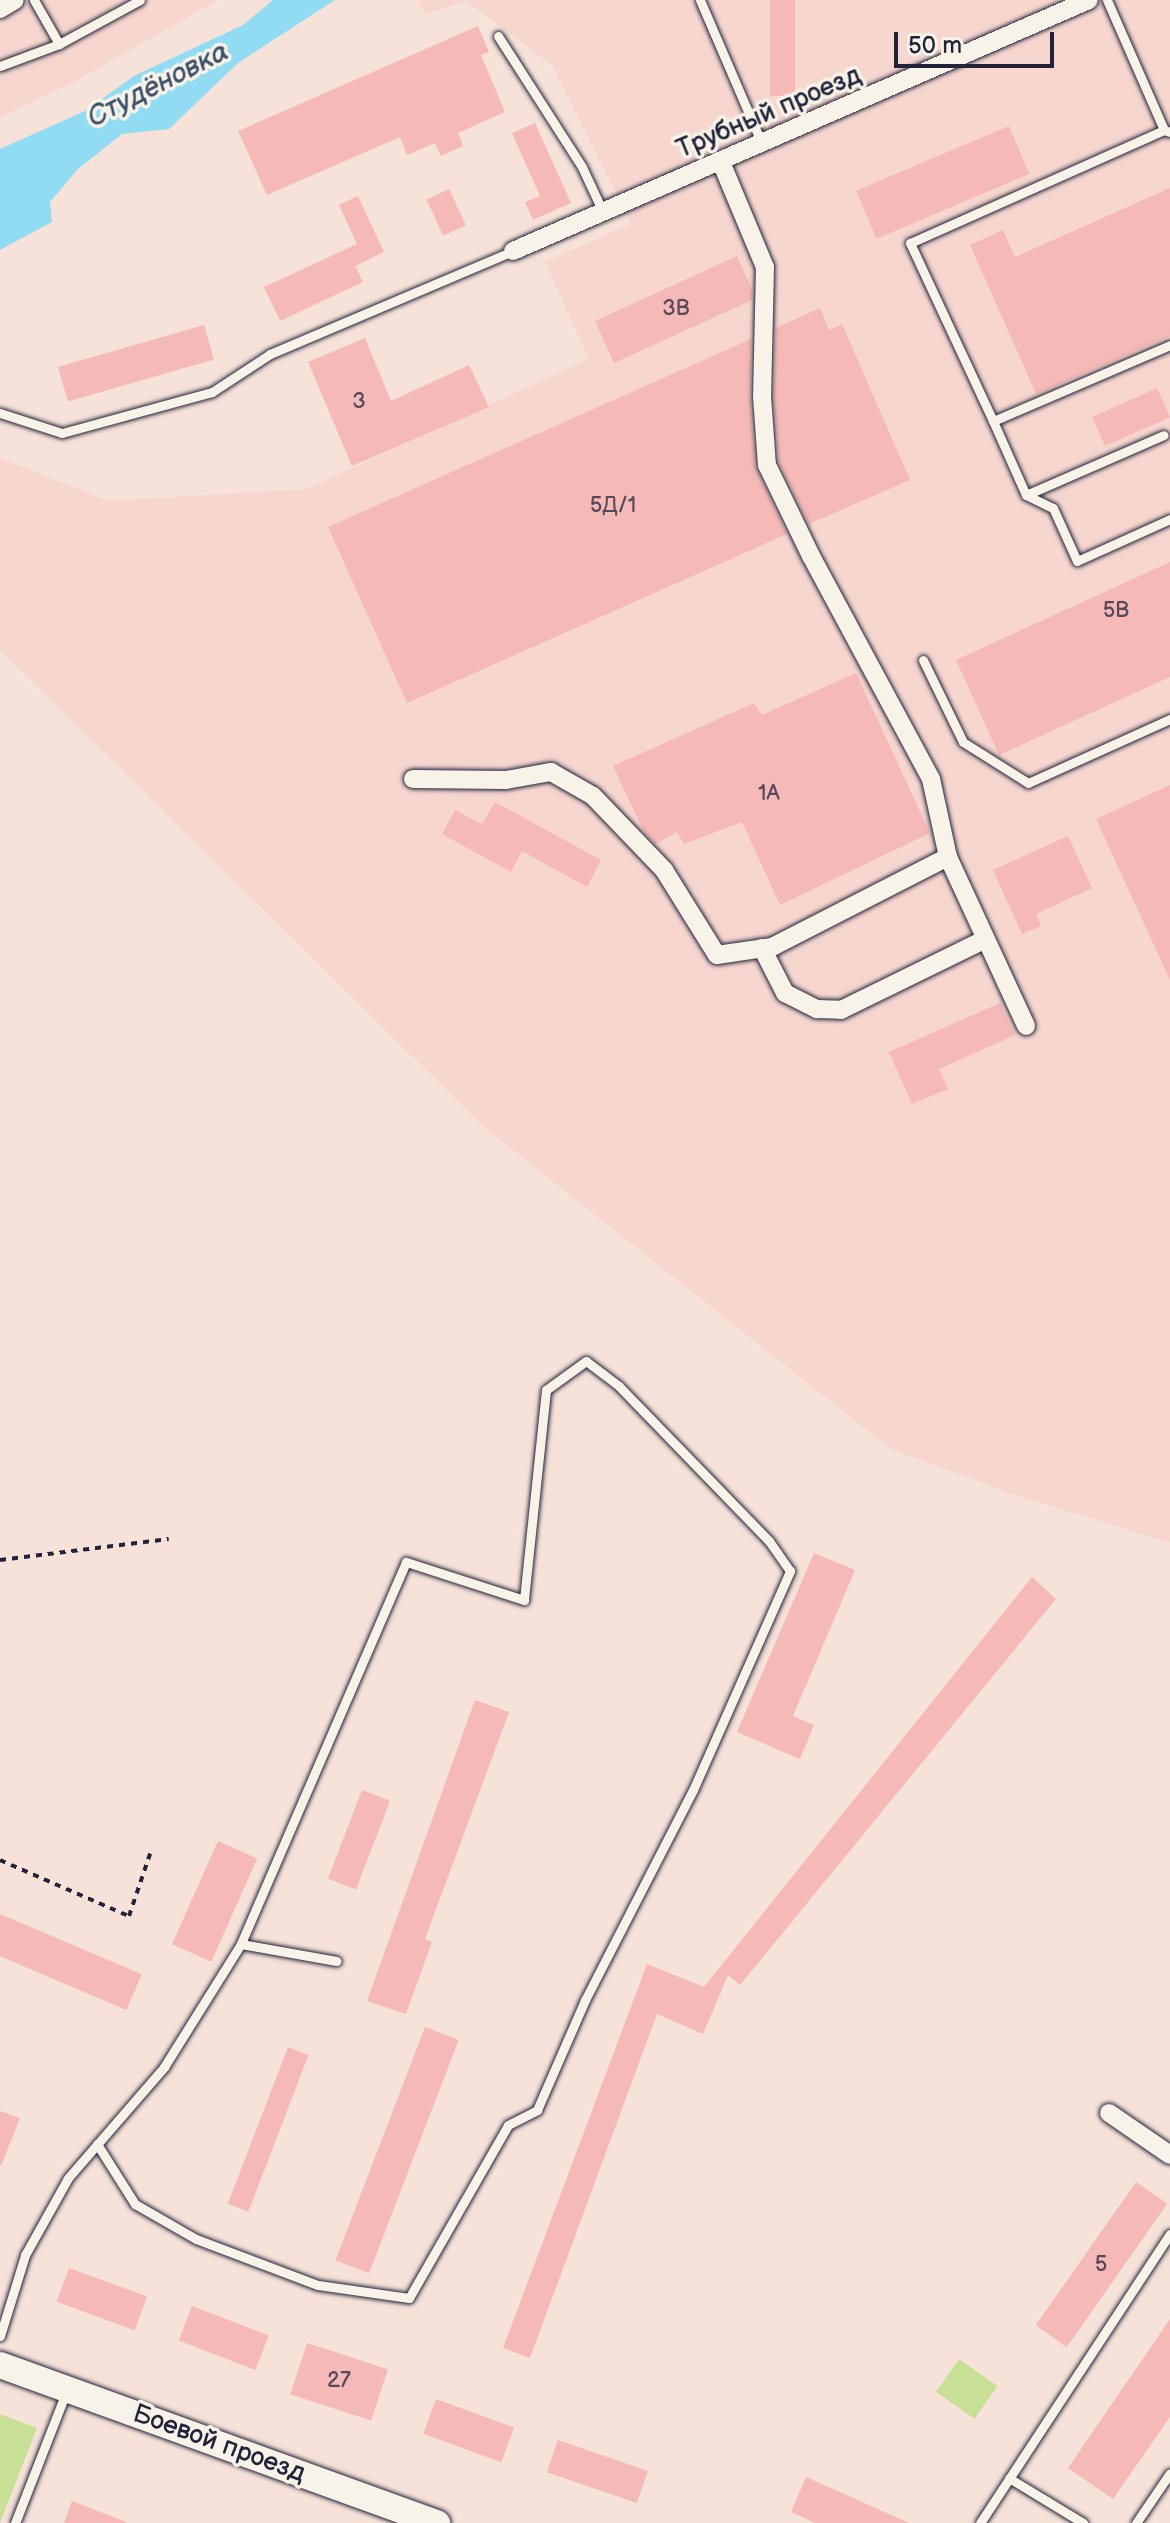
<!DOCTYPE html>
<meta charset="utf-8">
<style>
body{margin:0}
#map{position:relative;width:1170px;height:2523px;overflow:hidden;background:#f6e2d9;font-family:"Balsamiq Sans",sans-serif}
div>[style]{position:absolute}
.built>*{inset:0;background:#f6d6cf}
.green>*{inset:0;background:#c7e096;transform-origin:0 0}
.water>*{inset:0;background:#91dcf2}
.building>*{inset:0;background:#f5b9b7;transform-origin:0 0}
.path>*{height:4px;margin-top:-2px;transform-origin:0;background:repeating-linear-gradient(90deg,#22223b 0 6px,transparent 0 12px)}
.roads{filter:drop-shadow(0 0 2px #22223b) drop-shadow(0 0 2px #22223b)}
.lane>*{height:9px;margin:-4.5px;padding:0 4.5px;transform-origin:4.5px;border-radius:4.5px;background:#f7f3e8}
.street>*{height:18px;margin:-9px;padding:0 9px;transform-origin:9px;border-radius:9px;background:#f7f3e8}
.secondary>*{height:26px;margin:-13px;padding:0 13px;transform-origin:13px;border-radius:13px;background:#f7f3e8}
span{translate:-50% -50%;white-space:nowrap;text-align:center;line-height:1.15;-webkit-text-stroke:7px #f7f3e8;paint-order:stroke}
.number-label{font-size:22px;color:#57485a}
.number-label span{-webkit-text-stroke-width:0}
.street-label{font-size:26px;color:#22223b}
.water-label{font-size:28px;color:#3e5069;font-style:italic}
.scale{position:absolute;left:894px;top:32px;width:160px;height:36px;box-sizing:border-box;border:4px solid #22223b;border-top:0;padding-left:10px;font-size:24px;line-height:28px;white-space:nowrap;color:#22223b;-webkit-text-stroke:6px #f7f3e8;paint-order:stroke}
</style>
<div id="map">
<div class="built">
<i style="clip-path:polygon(0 0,218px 0,72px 83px,0 117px)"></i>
<i style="clip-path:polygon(418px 0,1170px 0,1170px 1543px,1010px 1493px,891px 1449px,484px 1127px,0 650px,0 458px,108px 501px,307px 489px,589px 359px,545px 262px,631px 224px,553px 66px,466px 1px,425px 14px)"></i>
</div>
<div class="green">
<i style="left:959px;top:2359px;width:47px;height:40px;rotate:35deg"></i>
<i style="clip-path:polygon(0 2414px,37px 2428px,0 2523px)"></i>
</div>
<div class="water">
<i style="clip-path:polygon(273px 0,335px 0,238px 63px,169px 129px,122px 134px,78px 169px,50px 202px,52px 222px,0 250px,0 149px,85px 111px,134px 76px,243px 25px)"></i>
</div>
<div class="building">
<i style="left:770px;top:0;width:25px;height:96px"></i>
<i style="clip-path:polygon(478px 26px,489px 52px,481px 55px,505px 112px,458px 133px,463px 146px,441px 156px,435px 143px,407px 155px,400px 137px,267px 195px,238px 131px)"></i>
<i style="clip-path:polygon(535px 123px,571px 203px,533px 220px,525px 202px,540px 196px,512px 133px)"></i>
<i style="left:1009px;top:126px;width:52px;height:166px;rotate:67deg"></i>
<i style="clip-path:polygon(1170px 188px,1170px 336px,1036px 394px,970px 245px,1003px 230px,1015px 257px)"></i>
<i style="left:449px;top:189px;width:40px;height:25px;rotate:65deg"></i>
<i style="clip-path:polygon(358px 196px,384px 252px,355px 266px,363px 282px,280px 321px,264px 287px,357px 244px,339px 205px)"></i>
<i style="clip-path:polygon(737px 256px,752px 289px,752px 300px,614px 363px,595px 321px)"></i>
<i style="clip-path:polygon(820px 308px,829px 330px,842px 324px,910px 480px,809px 524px,779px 462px,774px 396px,776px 328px)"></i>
<i style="left:204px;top:325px;width:36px;height:152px;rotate:74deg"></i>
<i style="clip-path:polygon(365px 338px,391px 401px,469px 365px,489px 407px,352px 466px,308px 362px)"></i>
<i style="clip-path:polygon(751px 339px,750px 397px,755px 466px,787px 534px,407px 703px,328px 527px)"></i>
<i style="left:1157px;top:388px;width:32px;height:71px;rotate:66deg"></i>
<i style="clip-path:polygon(1170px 562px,1170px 677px,999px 755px,956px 660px)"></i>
<i style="clip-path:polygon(856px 673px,930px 833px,780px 905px,742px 822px,684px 844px,677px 832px,656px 844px,644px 832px,613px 766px,754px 703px,762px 715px)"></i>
<i style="clip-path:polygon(1170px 785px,1170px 980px,1096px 819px)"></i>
<i style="clip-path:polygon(495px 802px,601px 860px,587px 887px,522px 851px,511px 872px,442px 834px,455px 810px,482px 824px)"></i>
<i style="clip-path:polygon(1068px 836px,1092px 888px,1036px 914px,1041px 926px,1022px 934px,993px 870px)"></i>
<i style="clip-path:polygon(1000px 1003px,1015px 1035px,939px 1069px,948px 1089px,912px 1104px,889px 1052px)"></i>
<i style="clip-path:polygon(814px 1553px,855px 1570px,793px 1716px,814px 1725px,800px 1759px,737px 1732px)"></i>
<i style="clip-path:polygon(1032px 1577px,1056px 1599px,740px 1985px,728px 1975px,703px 2034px,657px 2014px,530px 2358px,503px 2348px,647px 1964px,704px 1987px)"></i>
<i style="clip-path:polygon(475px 1700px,509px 1712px,425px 1939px,432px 1942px,406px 2014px,367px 2001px)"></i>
<i style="left:362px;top:1790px;width:30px;height:95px;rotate:21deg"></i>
<i style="left:218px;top:1841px;width:43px;height:113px;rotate:24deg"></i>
<i style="left:0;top:1914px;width:154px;height:39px;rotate:23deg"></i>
<i style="left:425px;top:2027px;width:36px;height:250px;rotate:21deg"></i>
<i style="left:288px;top:2047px;width:22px;height:168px;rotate:21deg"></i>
<i style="clip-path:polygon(0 2111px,20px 2118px,1px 2166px,0 2165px)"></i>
<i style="left:1136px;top:2182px;width:38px;height:175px;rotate:35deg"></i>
<i style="left:69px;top:2268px;width:83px;height:36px;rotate:20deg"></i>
<i style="left:192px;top:2306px;width:82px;height:37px;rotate:21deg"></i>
<i style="clip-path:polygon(1170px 2319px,1170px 2417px,1113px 2499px,1068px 2468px)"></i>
<i style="left:307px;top:2343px;width:85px;height:54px;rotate:18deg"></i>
<i style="left:436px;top:2399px;width:83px;height:37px;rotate:20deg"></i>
<i style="left:558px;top:2440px;width:95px;height:34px;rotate:19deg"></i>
<i style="clip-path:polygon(806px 2477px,909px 2523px,815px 2523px,791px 2512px)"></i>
<i style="clip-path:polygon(72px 2501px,126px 2522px,126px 2523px,64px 2523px)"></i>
</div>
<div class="path">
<i style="left:0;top:1560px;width:170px;rotate:-7.1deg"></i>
<i style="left:0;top:1860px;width:141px;rotate:23.5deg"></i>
<i style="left:129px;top:1916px;width:69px;rotate:-71.3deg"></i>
</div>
<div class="roads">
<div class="lane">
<i style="left:34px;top:0;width:51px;rotate:60.4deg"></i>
<i style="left:59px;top:44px;width:92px;rotate:-28.5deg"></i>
<i style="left:700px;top:0;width:157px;rotate:66.7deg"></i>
<i style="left:1107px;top:0;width:142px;rotate:66.3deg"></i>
<i style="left:498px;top:36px;width:156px;rotate:57.3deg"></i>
<i style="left:582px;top:167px;width:50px;rotate:65deg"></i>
<i style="left:0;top:66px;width:63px;rotate:-20.4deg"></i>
<i style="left:1170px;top:132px;width:6px;rotate:-162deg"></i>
<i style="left:1164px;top:130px;width:278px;rotate:156deg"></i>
<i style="left:910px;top:243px;width:196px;rotate:65deg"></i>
<i style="left:993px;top:421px;width:193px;rotate:-23.2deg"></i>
<i style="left:0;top:413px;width:65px;rotate:17.9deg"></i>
<i style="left:62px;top:433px;width:156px;rotate:-15.3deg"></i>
<i style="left:212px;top:392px;width:69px;rotate:-33.2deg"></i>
<i style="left:270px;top:354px;width:264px;rotate:-23deg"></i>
<i style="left:993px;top:421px;width:81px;rotate:66deg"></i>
<i style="left:1026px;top:495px;width:30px;rotate:26deg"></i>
<i style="left:1053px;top:508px;width:58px;rotate:65.6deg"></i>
<i style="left:1077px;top:561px;width:102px;rotate:-24.3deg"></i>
<i style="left:1026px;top:495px;width:150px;rotate:-23.5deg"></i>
<i style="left:923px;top:660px;width:91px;rotate:64deg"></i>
<i style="left:963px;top:742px;width:77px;rotate:32.2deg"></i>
<i style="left:1028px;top:783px;width:156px;rotate:-24.3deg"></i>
<i style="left:97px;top:2144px;width:71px;rotate:57.7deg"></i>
<i style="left:135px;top:2204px;width:70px;rotate:29.8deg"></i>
<i style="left:196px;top:2239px;width:130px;rotate:20.7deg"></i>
<i style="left:318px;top:2285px;width:92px;rotate:8.1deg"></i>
<i style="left:409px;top:2298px;width:199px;rotate:-60.2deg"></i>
<i style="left:508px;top:2125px;width:33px;rotate:-27deg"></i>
<i style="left:537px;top:2110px;width:120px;rotate:-66.4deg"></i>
<i style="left:585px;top:2000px;width:236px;rotate:-62.8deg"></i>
<i style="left:693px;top:1790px;width:240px;rotate:-66.1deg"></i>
<i style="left:790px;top:1571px;width:37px;rotate:-125deg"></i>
<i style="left:769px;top:1541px;width:216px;rotate:-134.1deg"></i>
<i style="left:619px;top:1386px;width:41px;rotate:-142.9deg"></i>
<i style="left:586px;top:1361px;width:49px;rotate:144.1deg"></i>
<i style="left:546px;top:1390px;width:211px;rotate:96deg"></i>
<i style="left:524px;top:1600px;width:124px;rotate:-162.1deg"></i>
<i style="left:406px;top:1562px;width:416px;rotate:113.4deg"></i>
<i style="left:0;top:2336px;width:85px;rotate:-72.8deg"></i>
<i style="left:25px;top:2255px;width:88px;rotate:-60.8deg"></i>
<i style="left:68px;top:2178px;width:147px;rotate:-49.1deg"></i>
<i style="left:164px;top:2067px;width:145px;rotate:-58deg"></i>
<i style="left:241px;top:1944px;width:97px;rotate:10.1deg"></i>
<i style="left:1009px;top:2478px;width:87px;rotate:31.3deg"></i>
<i style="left:15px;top:2523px;width:141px;rotate:-68.7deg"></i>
<i style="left:980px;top:2523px;width:346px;rotate:-56.7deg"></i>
<i style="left:1136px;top:2523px;width:60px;rotate:-55.8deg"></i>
</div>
<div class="street">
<i style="left:0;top:9px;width:17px;rotate:-31deg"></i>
<i style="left:721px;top:162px;width:114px;rotate:67.3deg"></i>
<i style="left:765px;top:267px;width:129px;rotate:91.3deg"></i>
<i style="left:762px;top:396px;width:69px;rotate:85.9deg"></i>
<i style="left:767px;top:465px;width:101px;rotate:64.2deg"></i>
<i style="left:811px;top:556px;width:253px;rotate:61.7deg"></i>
<i style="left:931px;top:779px;width:80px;rotate:77.7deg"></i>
<i style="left:948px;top:857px;width:186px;rotate:65.2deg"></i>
<i style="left:513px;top:251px;width:628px;rotate:-23.55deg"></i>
<i style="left:413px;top:779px;width:93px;rotate:0.6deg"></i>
<i style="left:506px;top:780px;width:46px;rotate:-10.1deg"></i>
<i style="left:551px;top:772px;width:48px;rotate:29.7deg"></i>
<i style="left:593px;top:796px;width:103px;rotate:46.2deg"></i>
<i style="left:664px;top:870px;width:100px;rotate:58.1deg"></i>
<i style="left:717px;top:955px;width:56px;rotate:-8.3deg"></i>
<i style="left:772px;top:947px;width:198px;rotate:-27.1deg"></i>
<i style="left:762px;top:948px;width:51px;rotate:62.9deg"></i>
<i style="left:785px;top:993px;width:36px;rotate:27deg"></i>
<i style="left:817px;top:1009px;width:24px;rotate:2deg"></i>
<i style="left:841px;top:1010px;width:161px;rotate:-26.1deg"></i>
<i style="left:1109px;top:2113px;width:74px;rotate:34.5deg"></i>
</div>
<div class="secondary">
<i style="left:0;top:2365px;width:465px;rotate:19.9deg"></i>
</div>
</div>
<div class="number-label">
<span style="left:676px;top:309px">3В</span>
<span style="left:359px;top:402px">3</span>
<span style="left:613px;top:506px">5Д/1</span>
<span style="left:1116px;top:611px">5В</span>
<span style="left:769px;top:794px">1А</span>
<span style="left:1101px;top:2265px">5</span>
<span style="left:339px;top:2381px">27</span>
</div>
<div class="street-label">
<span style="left:769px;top:113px;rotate:-23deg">Трубный проезд</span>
<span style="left:219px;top:2444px;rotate:20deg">Боевой проезд</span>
</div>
<div class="water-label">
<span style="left:158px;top:85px;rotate:-27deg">Студёновка</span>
</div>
<div class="scale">50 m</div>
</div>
